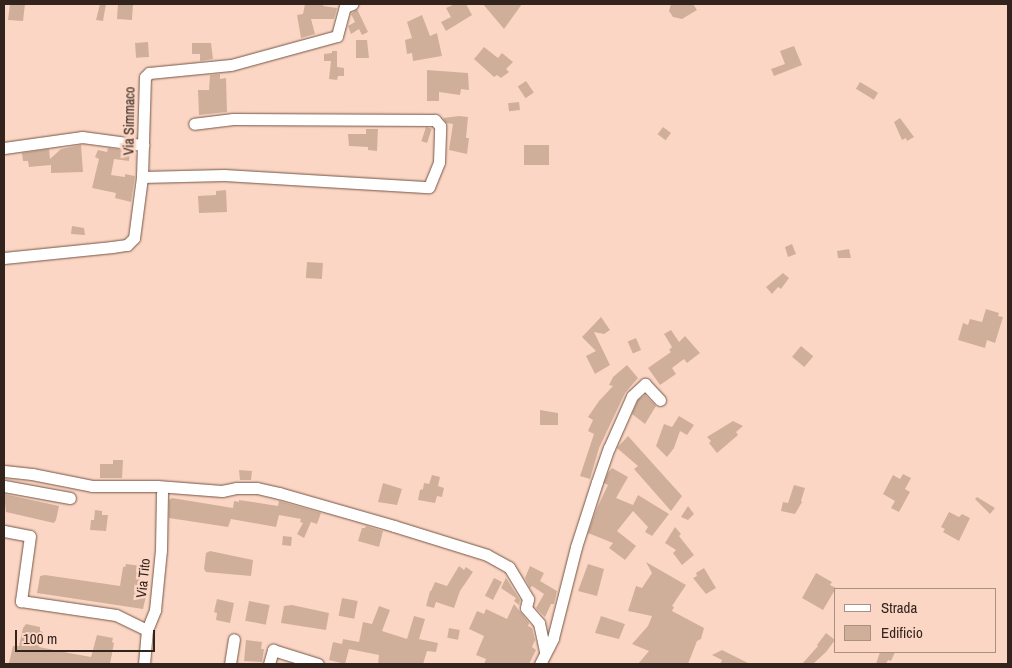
<!DOCTYPE html>
<style>
body{margin:0}
#map{position:relative;width:1012px;height:668px;overflow:hidden;background:#fcd6c4;font-family:"Archivo Narrow",sans-serif}
div>[style]{position:absolute}
.building>*{inset:0;background:#d0af9a;transform-origin:0 0}
.roads{filter:drop-shadow(0 0 1px #745545) drop-shadow(0 0 1px #745545)}
.street>*{height:11px;margin:-5.5px;padding:0 5.5px;transform-origin:5.5px;border-radius:5.5px;background:#fff}
span{translate:-50% -50%;white-space:nowrap;text-align:center;line-height:1.15;-webkit-text-stroke:5px #fcd6c4;paint-order:stroke}
.street-label{font-size:14px;color:#32241d}
.frame{position:absolute;inset:0;border:5px solid #32241d;pointer-events:none}
.legend{position:absolute;left:834px;top:588px;width:162px;height:65px;box-sizing:border-box;background:#fcd6c4;border:1px solid #ab8f81;margin:0;padding:6px 9px;list-style:none;font-size:15px;color:#32241d}
.legend li{display:flex;align-items:center;gap:10px;height:25px}
.legend b{width:25px;border:1px solid #ab8f81}
.scale{position:absolute;left:15px;top:630px;width:140px;height:22px;box-sizing:border-box;border:2px solid #32241d;border-top:0;padding-left:6px;font-size:15px;line-height:18px;white-space:nowrap;color:#32241d;-webkit-text-stroke:4px #fcd6c4;paint-order:stroke}
</style>
<div id="map">
<div class="building">
<i style="clip-path:polygon(10px 4px,25px 4px,23px 21px,8px 20px)"></i>
<i style="clip-path:polygon(100px 4px,106px 4px,103px 21px,96px 20px)"></i>
<i style="left:118px;top:4px;width:15px;height:15px;rotate:4deg"></i>
<i style="clip-path:polygon(305px 4px,324px 4px,323px 6px,337px 8px,334px 19px,311px 19px,315px 34px,301px 38px,297px 15px,303px 14px)"></i>
<i style="clip-path:polygon(455px 4px,466px 4px,472px 15px,446px 31px,441px 22px,451px 17px,446px 8px)"></i>
<i style="clip-path:polygon(483px 4px,522px 4px,504px 29px)"></i>
<i style="clip-path:polygon(671px 4px,693px 4px,697px 10px,682px 19px,673px 17px,669px 11px)"></i>
<i style="clip-path:polygon(357px 9px,368px 32px,362px 35px,359px 29px,351px 34px,348px 26px,355px 22px,351px 14px)"></i>
<i style="clip-path:polygon(422px 15px,430px 36px,437px 33px,442px 56px,413px 61px,412px 53px,407px 54px,405px 40px,412px 38px,407px 22px)"></i>
<i style="clip-path:polygon(356px 40px,367px 40px,369px 58px,356px 58px)"></i>
<i style="left:148px;top:42px;width:15px;height:13px;rotate:86deg"></i>
<i style="clip-path:polygon(192px 43px,211px 43px,213px 59px,200px 61px,200px 54px,192px 54px)"></i>
<i style="clip-path:polygon(794px 46px,802px 65px,774px 76px,771px 69px,785px 64px,780px 51px)"></i>
<i style="clip-path:polygon(484px 47px,498px 58px,502px 53px,513px 62px,506px 69px,509px 72px,501px 78px,497px 75px,494px 77px,474px 59px)"></i>
<i style="clip-path:polygon(332px 51px,337px 51px,337px 67px,344px 68px,344px 76px,338px 76px,337px 80px,329px 79px,331px 61px,324px 61px,324px 54px,332px 53px)"></i>
<i style="clip-path:polygon(427px 70px,468px 73px,469px 90px,461px 89px,460px 95px,439px 92px,439px 101px,427px 101px)"></i>
<i style="clip-path:polygon(220px 74px,220px 79px,226px 78px,227px 112px,199px 115px,198px 90px,209px 90px,210px 75px)"></i>
<i style="left:526px;top:81px;width:14px;height:10px;rotate:56deg"></i>
<i style="left:860px;top:82px;width:21px;height:8px;rotate:31deg"></i>
<i style="left:519px;top:102px;width:8px;height:11px;rotate:83deg"></i>
<i style="clip-path:polygon(459px 116px,468px 117px,466px 138px,469px 138px,467px 154px,449px 150px,453px 124px,446px 123px,443px 118px)"></i>
<i style="clip-path:polygon(900px 118px,914px 137px,907px 141px,906px 138px,902px 140px,894px 122px)"></i>
<i style="left:426px;top:127px;width:6px;height:15px;rotate:18deg"></i>
<i style="left:663px;top:127px;width:10px;height:9px;rotate:37deg"></i>
<i style="clip-path:polygon(366px 129px,378px 129px,377px 151px,368px 150px,368px 147px,349px 146px,348px 134px,366px 134px)"></i>
<i style="clip-path:polygon(81px 145px,83px 172px,51px 173px,51px 165px,29px 167px,28px 161px,23px 161px,22px 153px,49px 149px,50px 159px,61px 149px)"></i>
<i style="left:524px;top:145px;width:25px;height:20px"></i>
<i style="clip-path:polygon(108px 148px,130px 151px,129px 161px,114px 159px,111px 175px,125px 177px,125px 174px,135px 176px,131px 202px,115px 198px,116px 193px,92px 188px,99px 159px,95px 157px,98px 150px,107px 152px)"></i>
<i style="clip-path:polygon(226px 190px,227px 212px,199px 213px,198px 196px,216px 195px,216px 191px)"></i>
<i style="clip-path:polygon(72px 226px,84px 228px,85px 235px,71px 234px)"></i>
<i style="clip-path:polygon(792px 244px,796px 254px,788px 257px,785px 247px)"></i>
<i style="clip-path:polygon(849px 249px,851px 258px,838px 258px,837px 251px)"></i>
<i style="left:307px;top:262px;width:16px;height:16px;rotate:4deg"></i>
<i style="clip-path:polygon(783px 273px,789px 278px,781px 289px,778px 287px,772px 294px,766px 287px)"></i>
<i style="clip-path:polygon(986px 309px,999px 313px,998px 316px,1003px 317px,995px 343px,987px 340px,985px 348px,958px 340px,963px 323px,968px 325px,970px 319px,982px 322px)"></i>
<i style="clip-path:polygon(601px 317px,610px 330px,604px 334px,594px 332px,610px 365px,595px 374px,586px 356px,596px 351px,582px 337px)"></i>
<i style="clip-path:polygon(671px 330px,679px 342px,685px 336px,700px 353px,687px 363px,684px 359px,672px 368px,676px 374px,660px 385px,648px 368px,671px 352px,669px 350px,672px 347px,664px 334px)"></i>
<i style="left:636px;top:338px;width:13px;height:9px;rotate:67deg"></i>
<i style="left:801px;top:346px;width:16px;height:14px;rotate:40deg"></i>
<i style="clip-path:polygon(627px 365px,638px 378px,625px 393px,599px 448px,590px 479px,580px 476px,594px 434px,588px 431px,593px 420px,588px 417px,599px 401px,613px 386px,609px 385px,613px 377px)"></i>
<i style="clip-path:polygon(645px 395px,656px 406px,645px 424px,632px 414px,638px 400px)"></i>
<i style="clip-path:polygon(540px 410px,558px 413px,558px 425px,540px 425px)"></i>
<i style="clip-path:polygon(679px 416px,694px 425px,687px 435px,680px 431px,674px 448px,667px 457px,656px 446px,664px 424px,672px 427px)"></i>
<i style="clip-path:polygon(733px 421px,743px 426px,736px 432px,738px 435px,717px 453px,709px 443px,711px 441px,707px 437px)"></i>
<i style="clip-path:polygon(628px 436px,682px 496px,671px 511px,634px 469px,638px 466px,617px 448px)"></i>
<i style="clip-path:polygon(113px 460px,123px 460px,122px 478px,100px 478px,100px 464px,113px 464px)"></i>
<i style="clip-path:polygon(612px 468px,628px 477px,616px 498px,633px 505px,638px 495px,669px 514px,652px 536px,645px 532px,648px 527px,633px 511px,617px 531px,636px 546px,625px 560px,609px 548px,613px 543px,588px 533px,597px 508px,608px 485px,604px 483px,608px 473px)"></i>
<i style="clip-path:polygon(239px 470px,252px 471px,251px 480px,240px 480px)"></i>
<i style="clip-path:polygon(903px 474px,911px 478px,905px 489px,910px 492px,899px 512px,891px 508px,895px 501px,883px 494px,893px 475px,900px 479px)"></i>
<i style="clip-path:polygon(432px 475px,440px 477px,438px 486px,444px 488px,442px 497px,437px 496px,435px 503px,418px 500px,420px 490px,423px 489px,424px 483px,429px 484px)"></i>
<i style="clip-path:polygon(383px 483px,402px 489px,397px 505px,378px 502px)"></i>
<i style="clip-path:polygon(794px 485px,805px 488px,801px 501px,802px 502px,795px 514px,781px 511px,783px 502px,788px 503px)"></i>
<i style="clip-path:polygon(4px 494px,59px 506px,56px 520px,54px 523px,6px 512px)"></i>
<i style="clip-path:polygon(977px 497px,995px 508px,990px 514px,975px 499px)"></i>
<i style="clip-path:polygon(172px 498px,233px 508px,234px 501px,239px 502px,239px 500px,278px 506px,279px 501px,321px 513px,317px 524px,311px 522px,304px 538px,297px 534px,303px 523px,300px 522px,301px 519px,279px 515px,276px 527px,231px 519px,228px 527px,169px 518px,169px 500px)"></i>
<i style="clip-path:polygon(688px 506px,694px 514px,688px 520px,681px 517px)"></i>
<i style="clip-path:polygon(95px 510px,102px 511px,102px 515px,108px 515px,106px 531px,90px 530px,91px 520px,94px 520px)"></i>
<i style="clip-path:polygon(949px 512px,959px 517px,962px 514px,970px 518px,959px 541px,943px 532px,945px 529px,941px 527px)"></i>
<i style="clip-path:polygon(366px 526px,383px 531px,379px 547px,358px 541px,362px 528px,365px 528px)"></i>
<i style="clip-path:polygon(675px 527px,681px 534px,679px 536px,694px 555px,682px 565px,673px 553px,676px 550px,665px 543px)"></i>
<i style="left:283px;top:536px;width:9px;height:9px;rotate:6deg"></i>
<i style="clip-path:polygon(210px 551px,253px 560px,251px 576px,206px 572px,204px 569px,206px 553px)"></i>
<i style="clip-path:polygon(646px 562px,686px 585px,672px 606px,674px 607px,672px 611px,704px 628px,701px 639px,697px 641px,688px 664px,638px 664px,649px 651px,632px 644px,648px 626px,652px 616px,628px 611px,636px 586px,642px 588px,652px 573px)"></i>
<i style="clip-path:polygon(126px 564px,141px 566px,140px 571px,142px 571px,140px 591px,147px 592px,143px 609px,37px 593px,40px 576px,45px 575px,120px 586px,123px 567px,125px 567px)"></i>
<i style="clip-path:polygon(588px 564px,604px 569px,597px 596px,578px 591px)"></i>
<i style="clip-path:polygon(459px 566px,464px 570px,466px 567px,473px 572px,460px 591px,454px 608px,436px 602px,434px 608px,426px 606px,430px 591px,431px 591px,435px 582px,447px 586px)"></i>
<i style="clip-path:polygon(530px 566px,544px 573px,540px 581px,557px 591px,554px 604px,551px 604px,545px 617px,536px 608px,544px 594px,532px 586px,530px 588px,525px 578px)"></i>
<i style="clip-path:polygon(704px 568px,716px 588px,706px 594px,693px 578px,697px 576px,696px 573px)"></i>
<i style="clip-path:polygon(816px 573px,832px 582px,830px 585px,836px 588px,823px 610px,802px 598px)"></i>
<i style="left:494px;top:578px;width:9px;height:20px;rotate:27deg"></i>
<i style="clip-path:polygon(506px 578px,520px 600px,519px 605px,514px 601px,516px 598px,501px 588px)"></i>
<i style="left:342px;top:598px;width:16px;height:18px;rotate:11deg"></i>
<i style="clip-path:polygon(217px 599px,234px 603px,230px 623px,216px 620px,217px 613px,214px 612px)"></i>
<i style="left:249px;top:601px;width:21px;height:20px;rotate:11deg"></i>
<i style="clip-path:polygon(514px 604px,529px 623px,528px 626px,532px 628px,535px 640px,532px 647px,536px 650px,529px 664px,484px 664px,486px 659px,476px 655px,484px 636px,469px 629px,477px 611px,484px 614px,486px 609px,507px 619px)"></i>
<i style="clip-path:polygon(292px 605px,329px 613px,326px 630px,281px 623px,284px 606px)"></i>
<i style="clip-path:polygon(379px 606px,390px 610px,382px 631px,407px 639px,414px 616px,425px 619px,419px 639px,438px 643px,436px 652px,427px 651px,423px 664px,378px 664px,379px 655px,349px 649px,345px 664px,329px 660px,333px 642px,342px 644px,343px 639px,359px 642px,363px 622px,372px 624px)"></i>
<i style="clip-path:polygon(601px 616px,625px 624px,619px 639px,595px 633px)"></i>
<i style="clip-path:polygon(26px 624px,40px 627px,40px 631px,43px 632px,39px 647px,69px 653px,91px 657px,97px 635px,113px 638px,112px 642px,114px 643px,110px 664px,11px 664px,9px 663px,13px 646px,19px 646px,23px 628px)"></i>
<i style="left:449px;top:628px;width:11px;height:10px;rotate:10deg"></i>
<i style="clip-path:polygon(826px 633px,835px 640px,826px 652px,813px 664px,802px 664px,818px 646px,817px 645px)"></i>
<i style="clip-path:polygon(246px 640px,262px 642px,261px 649px,264px 649px,262px 662px,244px 661px)"></i>
<i style="clip-path:polygon(722px 650px,750px 664px,720px 664px,722px 660px,712px 655px)"></i>
<i style="clip-path:polygon(880px 652px,895px 652px,891px 661px,888px 660px,886px 664px,876px 664px)"></i>
</div>
<div class="roads">
<div class="street">
<i style="left:4px;top:148px;width:79px;rotate:-8deg"></i>
<i style="left:82px;top:137px;width:62px;rotate:7.5deg"></i>
<i style="left:142px;top:177px;width:82px;rotate:-1.4deg"></i>
<i style="left:224px;top:175px;width:205px;rotate:3.4deg"></i>
<i style="left:429px;top:187px;width:27px;rotate:-68deg"></i>
<i style="left:439px;top:162px;width:36px;rotate:-88deg"></i>
<i style="left:440px;top:126px;width:8px;rotate:-130deg"></i>
<i style="left:435px;top:120px;width:202px;rotate:-179.7deg"></i>
<i style="left:233px;top:119px;width:39px;rotate:173deg"></i>
<i style="left:4px;top:258px;width:109px;rotate:-5.8deg"></i>
<i style="left:112px;top:247px;width:15px;rotate:-8deg"></i>
<i style="left:127px;top:245px;width:10px;rotate:-45deg"></i>
<i style="left:134px;top:238px;width:62px;rotate:-82.5deg"></i>
<i style="left:142px;top:177px;width:100px;rotate:-88.3deg"></i>
<i style="left:145px;top:77px;width:6px;rotate:-45deg"></i>
<i style="left:149px;top:73px;width:82px;rotate:-5.6deg"></i>
<i style="left:231px;top:65px;width:110px;rotate:-15.3deg"></i>
<i style="left:337px;top:36px;width:30px;rotate:-75deg"></i>
<i style="left:345px;top:7px;width:8px;rotate:-23deg"></i>
<i style="left:4px;top:471px;width:28px;rotate:6deg"></i>
<i style="left:32px;top:474px;width:61px;rotate:11.3deg"></i>
<i style="left:92px;top:486px;width:65px"></i>
<i style="left:157px;top:486px;width:65px;rotate:4.4deg"></i>
<i style="left:222px;top:491px;width:14px;rotate:-12deg"></i>
<i style="left:236px;top:488px;width:21px"></i>
<i style="left:257px;top:488px;width:23px;rotate:13deg"></i>
<i style="left:279px;top:493px;width:120px;rotate:16deg"></i>
<i style="left:394px;top:526px;width:97px;rotate:17.3deg"></i>
<i style="left:487px;top:555px;width:25px;rotate:29deg"></i>
<i style="left:509px;top:567px;width:37px;rotate:59deg"></i>
<i style="left:528px;top:599px;width:9px;rotate:103deg"></i>
<i style="left:526px;top:608px;width:20px;rotate:49deg"></i>
<i style="left:539px;top:623px;width:29px;rotate:78deg"></i>
<i style="left:4px;top:486px;width:67px;rotate:10.3deg"></i>
<i style="left:4px;top:531px;width:26px;rotate:11deg"></i>
<i style="left:30px;top:536px;width:66px;rotate:97.9deg"></i>
<i style="left:21px;top:601px;width:96px;rotate:8.4deg"></i>
<i style="left:116px;top:615px;width:34px;rotate:26deg"></i>
<i style="left:144px;top:664px;width:34px;rotate:-85deg"></i>
<i style="left:147px;top:630px;width:22px;rotate:-68deg"></i>
<i style="left:155px;top:610px;width:60px;rotate:-84.3deg"></i>
<i style="left:161px;top:550px;width:57px;rotate:-89deg"></i>
<i style="left:230px;top:664px;width:25px;rotate:-81deg"></i>
<i style="left:269px;top:664px;width:15px;rotate:-74deg"></i>
<i style="left:273px;top:650px;width:47px;rotate:17.3deg"></i>
<i style="left:540px;top:664px;width:29px;rotate:-63deg"></i>
<i style="left:553px;top:638px;width:94px;rotate:-75.8deg"></i>
<i style="left:576px;top:547px;width:68px;rotate:-72.1deg"></i>
<i style="left:597px;top:482px;width:36px;rotate:-71deg"></i>
<i style="left:609px;top:448px;width:57px;rotate:-66.1deg"></i>
<i style="left:632px;top:396px;width:18px;rotate:-43deg"></i>
<i style="left:645px;top:384px;width:22px;rotate:47deg"></i>
</div>
</div>
<div class="street-label">
<span style="left:129px;top:121px;rotate:-89deg">Via Simmaco</span>
<span style="left:143px;top:578px;rotate:-84deg">Via Tito</span>
</div>
<div class="frame"></div>
<ul class="legend">
<li><b style="height:6px;background:#fff"></b>Strada</li>
<li><b style="height:14px;background:#d0af9a"></b>Edificio</li>
</ul>
<div class="scale">100 m</div>
</div>
